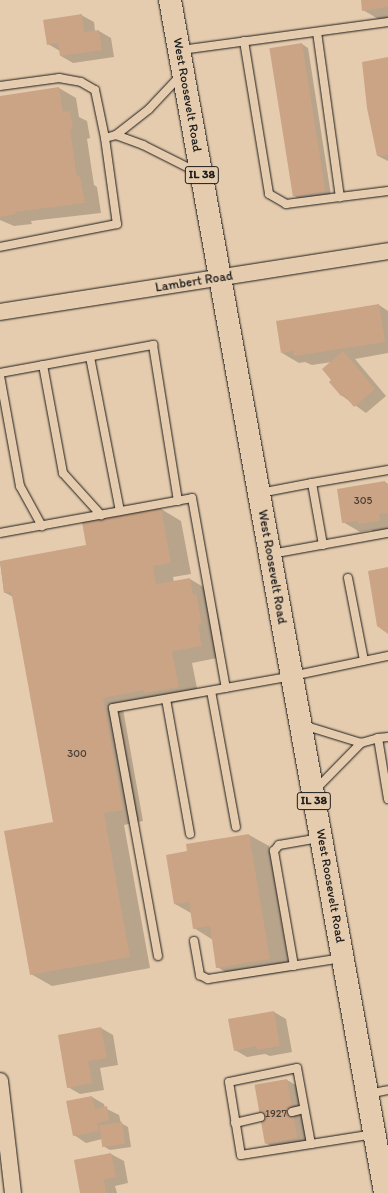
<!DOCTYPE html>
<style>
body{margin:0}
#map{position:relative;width:388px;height:1193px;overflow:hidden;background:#e6ccae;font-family:Itim,sans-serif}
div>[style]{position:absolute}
.shadow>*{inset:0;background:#0003}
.building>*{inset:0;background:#cba486;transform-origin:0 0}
.roads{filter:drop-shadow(0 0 1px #1c1c1c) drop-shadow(0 0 1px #1c1c1c)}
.service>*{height:8px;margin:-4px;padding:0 4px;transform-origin:4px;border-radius:4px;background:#e6ccae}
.minor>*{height:16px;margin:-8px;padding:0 8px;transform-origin:8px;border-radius:8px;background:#e6ccae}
.primary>*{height:22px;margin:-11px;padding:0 11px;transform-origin:11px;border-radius:11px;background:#e6ccae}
span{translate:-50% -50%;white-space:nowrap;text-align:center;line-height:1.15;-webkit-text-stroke:4px #e6ccae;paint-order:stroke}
.number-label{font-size:11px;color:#483e36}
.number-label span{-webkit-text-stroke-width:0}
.shield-label span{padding:1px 3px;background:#e6ccae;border:1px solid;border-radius:3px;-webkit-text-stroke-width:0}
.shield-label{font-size:12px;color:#1c1c1c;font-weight:700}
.street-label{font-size:13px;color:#1c1c1c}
</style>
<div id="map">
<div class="shadow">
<i style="clip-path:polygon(362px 0,388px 0,388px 19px,380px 20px,363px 10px)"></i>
<i style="clip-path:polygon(81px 15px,94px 22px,95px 31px,99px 31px,111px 38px,114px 57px,73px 63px,61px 56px,60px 51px,48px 44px)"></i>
<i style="clip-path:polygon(302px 44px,308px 48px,331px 195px,300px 199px,294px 196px,270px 49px)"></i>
<i style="clip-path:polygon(388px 58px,388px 161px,378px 156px)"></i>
<i style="clip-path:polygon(59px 88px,76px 98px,79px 117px,87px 121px,90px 138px,87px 139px,94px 185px,97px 187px,101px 213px,31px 221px,32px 224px,14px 226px,0 220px,0 97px)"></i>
<i style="clip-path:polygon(379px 305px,388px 311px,388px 353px,355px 359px,386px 396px,366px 413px,341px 395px,333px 380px,332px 362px,312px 365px,305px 362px,299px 363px,282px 353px)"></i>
<i style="clip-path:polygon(385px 482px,388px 484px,388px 531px,376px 533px,371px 530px,360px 532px,343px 522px)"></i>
<i style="clip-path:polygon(161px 509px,181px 521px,191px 574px,173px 577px,174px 582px,190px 579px,210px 591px,212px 605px,216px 607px,222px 635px,218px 636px,222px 657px,192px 663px,199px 698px,166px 704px,162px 702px,123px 709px,143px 821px,124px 825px,150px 968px,52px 986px,31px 974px,54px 822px,13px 597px,4px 592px,0 562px,88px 546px)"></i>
<i style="clip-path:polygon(249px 835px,269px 846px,290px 971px,238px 979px,217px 967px,213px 940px,194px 928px,191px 913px,175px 904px,188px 852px)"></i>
<i style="clip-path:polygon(274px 1012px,286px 1019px,292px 1052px,270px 1056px,265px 1054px,247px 1057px,235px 1050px)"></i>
<i style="clip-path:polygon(101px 1028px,113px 1035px,118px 1065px,100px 1068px,104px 1090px,80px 1094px,68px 1087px)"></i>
<i style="clip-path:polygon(287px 1080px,299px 1087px,309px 1145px,278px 1151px,266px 1143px)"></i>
<i style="clip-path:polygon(92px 1097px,104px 1104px,105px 1108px,119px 1115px,121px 1123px,128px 1127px,131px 1147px,110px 1150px,103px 1146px,102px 1139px,86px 1143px,74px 1135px)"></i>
<i style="clip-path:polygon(111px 1154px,124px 1161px,128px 1183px,115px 1186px,117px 1193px,81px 1193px,75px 1160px)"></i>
</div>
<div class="building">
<i style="clip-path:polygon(361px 0,388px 0,388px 7px,362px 11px)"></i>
<i style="clip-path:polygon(82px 14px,84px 32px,99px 30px,102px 50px,60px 56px,58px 43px,47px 45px,43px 20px)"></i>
<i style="left:302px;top:43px;width:150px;height:33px;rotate:81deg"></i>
<i style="clip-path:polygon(388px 57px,388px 155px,377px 156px,367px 108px,362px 62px)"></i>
<i style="clip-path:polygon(59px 87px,63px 112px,70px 111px,73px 129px,70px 129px,77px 177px,80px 176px,85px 203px,15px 212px,15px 214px,0 217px,0 96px)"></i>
<i style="clip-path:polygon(379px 304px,385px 342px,294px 356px,293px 351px,281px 353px,276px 321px)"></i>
<i style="clip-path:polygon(343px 351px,375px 389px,354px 407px,343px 394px,341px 396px,329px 382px,331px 380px,322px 369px)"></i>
<i style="clip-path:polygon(385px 481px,385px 484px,388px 484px,388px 513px,379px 514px,380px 521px,358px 524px,358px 521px,342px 523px,337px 489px)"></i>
<i style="clip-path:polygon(161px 508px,171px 563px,153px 566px,156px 584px,190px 578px,193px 595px,196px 594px,202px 624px,198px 625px,202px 646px,172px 651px,179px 687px,144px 693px,144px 690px,103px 698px,123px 810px,104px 813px,130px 957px,30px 975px,4px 831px,53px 822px,11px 591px,4px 593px,0 561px,86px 545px,82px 522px)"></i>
<i style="clip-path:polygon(388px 567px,388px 634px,377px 626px,368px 571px)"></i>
<i style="clip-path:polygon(249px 834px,270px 959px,216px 968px,210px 926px,193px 929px,189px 902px,174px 904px,166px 855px,187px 851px,186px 844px)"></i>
<i style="clip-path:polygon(274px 1011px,280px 1046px,257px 1050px,256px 1046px,234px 1051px,228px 1019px)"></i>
<i style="clip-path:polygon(101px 1027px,107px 1058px,88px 1061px,92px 1083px,67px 1088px,58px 1035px)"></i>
<i style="left:287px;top:1079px;width:60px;height:33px;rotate:80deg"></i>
<i style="clip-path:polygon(92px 1096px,95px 1109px,107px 1106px,109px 1120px,97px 1123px,99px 1131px,73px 1136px,66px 1101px)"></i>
<i style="left:122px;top:1122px;width:22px;height:23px;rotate:82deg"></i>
<i style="clip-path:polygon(111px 1153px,116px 1177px,104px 1179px,106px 1193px,80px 1193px,74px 1160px)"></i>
</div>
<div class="roads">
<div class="service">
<i style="left:317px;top:32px;width:167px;rotate:82.1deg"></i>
<i style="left:340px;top:197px;width:48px;rotate:-7.1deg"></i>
<i style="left:244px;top:41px;width:155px;rotate:80.7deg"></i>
<i style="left:269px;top:194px;width:20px;rotate:30deg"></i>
<i style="left:286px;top:204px;width:54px;rotate:-7.4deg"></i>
<i style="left:181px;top:50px;width:209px;rotate:-7.7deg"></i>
<i style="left:0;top:86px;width:60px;rotate:-7.7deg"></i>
<i style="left:59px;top:78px;width:22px;rotate:10deg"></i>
<i style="left:81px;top:82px;width:16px;rotate:30deg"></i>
<i style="left:95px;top:90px;width:49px;rotate:78.2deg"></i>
<i style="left:105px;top:138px;width:87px;rotate:82.1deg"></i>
<i style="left:117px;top:224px;width:119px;rotate:168.9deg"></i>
<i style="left:116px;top:135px;width:29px;rotate:20deg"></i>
<i style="left:143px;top:145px;width:60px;rotate:26.6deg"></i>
<i style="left:105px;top:138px;width:11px;rotate:-15deg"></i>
<i style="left:116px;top:135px;width:42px;rotate:-38.2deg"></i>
<i style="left:149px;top:109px;width:45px;rotate:-46.8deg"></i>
<i style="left:90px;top:357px;width:157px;rotate:79deg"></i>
<i style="left:43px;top:365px;width:110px;rotate:79.5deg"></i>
<i style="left:63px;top:473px;width:57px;rotate:47.9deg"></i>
<i style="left:0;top:373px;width:156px;rotate:-10.4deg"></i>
<i style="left:153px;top:345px;width:158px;rotate:80.9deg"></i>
<i style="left:0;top:376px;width:112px;rotate:79.7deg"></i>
<i style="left:20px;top:486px;width:46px;rotate:61.2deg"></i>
<i style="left:260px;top:493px;width:53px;rotate:-10.9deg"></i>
<i style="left:0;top:533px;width:195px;rotate:-10.3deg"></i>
<i style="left:192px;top:498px;width:193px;rotate:79.9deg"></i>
<i style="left:323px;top:545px;width:63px;rotate:-100.1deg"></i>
<i style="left:312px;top:483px;width:77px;rotate:-9.7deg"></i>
<i style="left:271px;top:554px;width:119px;rotate:-10.2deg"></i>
<i style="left:348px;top:578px;width:84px;rotate:79deg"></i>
<i style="left:211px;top:691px;width:138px;rotate:79.6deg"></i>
<i style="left:166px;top:699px;width:137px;rotate:79.9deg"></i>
<i style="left:303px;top:725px;width:61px;rotate:17.2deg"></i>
<i style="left:388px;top:737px;width:10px;rotate:174deg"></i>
<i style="left:378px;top:738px;width:62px;rotate:80.7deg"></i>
<i style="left:315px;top:790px;width:66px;rotate:-45.6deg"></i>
<i style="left:361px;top:743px;width:18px;rotate:-16deg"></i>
<i style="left:194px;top:941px;width:35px;rotate:80deg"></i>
<i style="left:200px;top:975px;width:9px;rotate:27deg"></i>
<i style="left:208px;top:979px;width:136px;rotate:-8.9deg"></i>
<i style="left:158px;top:956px;width:252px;rotate:-100.3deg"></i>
<i style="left:113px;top:708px;width:182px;rotate:-10.1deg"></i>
<i style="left:292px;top:676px;width:98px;rotate:-11.8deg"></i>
<i style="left:294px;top:966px;width:117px;rotate:-99.9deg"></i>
<i style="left:274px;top:851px;width:8px;rotate:-50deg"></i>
<i style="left:279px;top:845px;width:42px;rotate:-9.7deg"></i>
<i style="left:368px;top:1094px;width:20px;rotate:-11deg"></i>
<i style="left:292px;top:1112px;width:12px;rotate:-14deg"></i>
<i style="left:235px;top:1123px;width:26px;rotate:-13deg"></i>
<i style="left:311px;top:1144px;width:77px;rotate:-100.4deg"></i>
<i style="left:297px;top:1068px;width:69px;rotate:168.4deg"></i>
<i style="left:229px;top:1082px;width:74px;rotate:80.7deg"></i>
<i style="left:241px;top:1155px;width:71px;rotate:-8.9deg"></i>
<i style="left:311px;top:1144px;width:64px;rotate:-9deg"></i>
</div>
<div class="minor">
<i style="left:0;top:312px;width:393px;rotate:-8.9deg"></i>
<i style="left:0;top:1081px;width:113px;rotate:83.4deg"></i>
</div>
<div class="primary">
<i style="left:170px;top:0;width:1212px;rotate:79.78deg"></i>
</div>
</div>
<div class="number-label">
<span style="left:363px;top:501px">305</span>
<span style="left:77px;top:754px">300</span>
<span style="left:276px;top:1114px">1927</span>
</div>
<div class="shield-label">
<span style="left:202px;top:175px">IL 38</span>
<span style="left:314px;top:801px">IL 38</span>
</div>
<div class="street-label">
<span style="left:187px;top:95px;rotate:80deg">West Roosevelt Road</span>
<span style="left:194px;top:282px;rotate:-9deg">Lambert Road</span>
<span style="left:272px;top:567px;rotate:80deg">West Roosevelt Road</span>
<span style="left:330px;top:886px;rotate:80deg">West Roosevelt Road</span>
</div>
</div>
